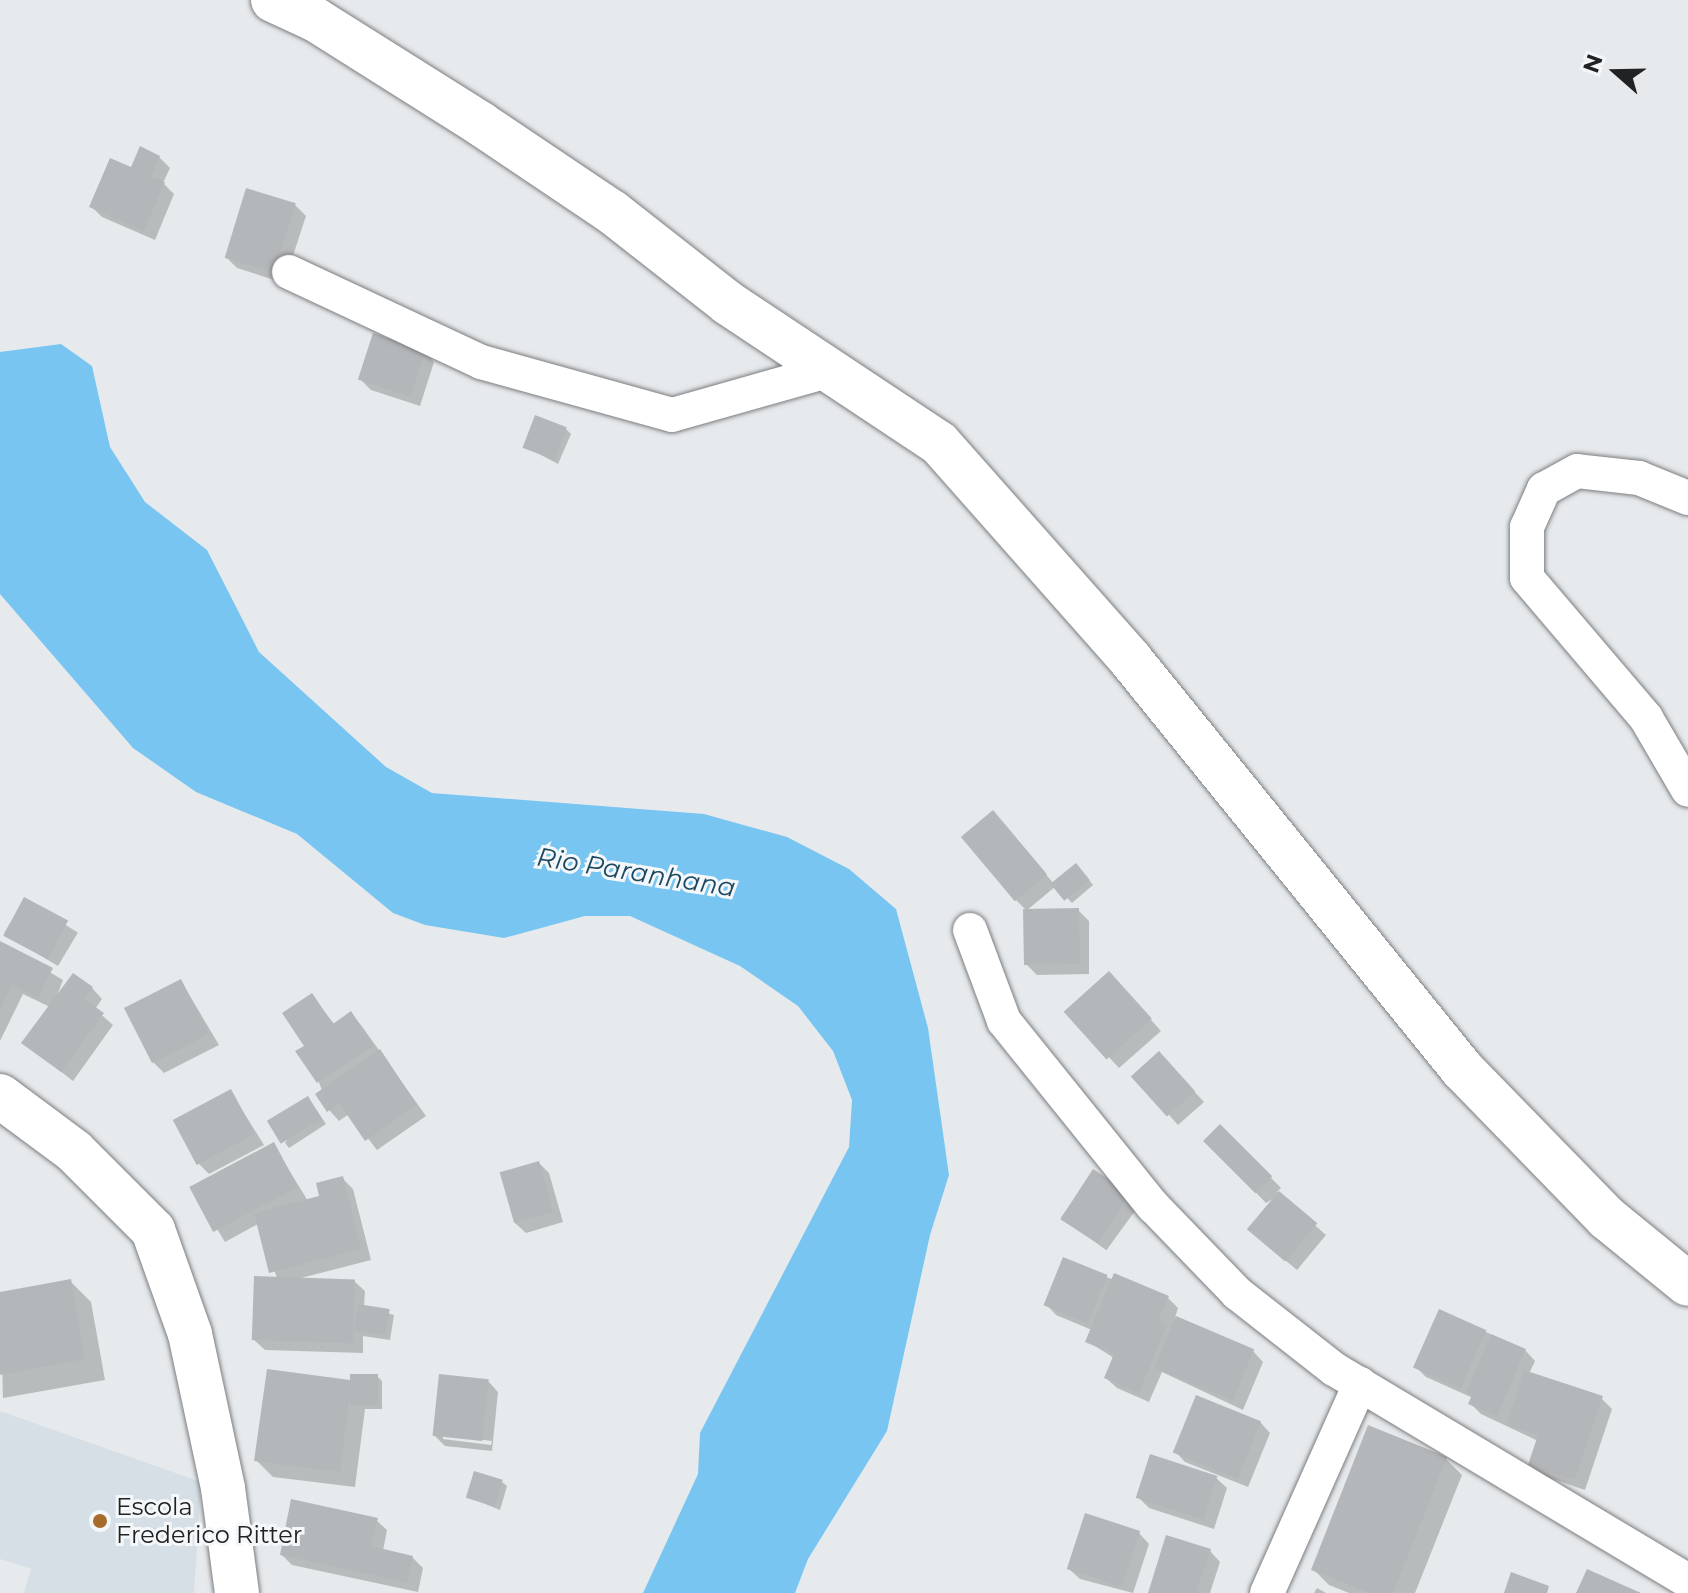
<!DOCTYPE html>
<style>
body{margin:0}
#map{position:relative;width:1688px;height:1593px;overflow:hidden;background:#e7eaec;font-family:Montserrat,sans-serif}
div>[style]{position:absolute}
.built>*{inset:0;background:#d5dfe5}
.water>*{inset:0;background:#79c5f2}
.shadow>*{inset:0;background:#0003;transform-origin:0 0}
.building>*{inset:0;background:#b4b7b9;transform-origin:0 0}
.roads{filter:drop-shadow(0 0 2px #7c7e80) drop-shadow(0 0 2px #7c7e80)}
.minor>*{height:34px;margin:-17px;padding:0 17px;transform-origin:17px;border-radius:17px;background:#fff}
.tertiary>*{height:44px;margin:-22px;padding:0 22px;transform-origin:22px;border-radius:22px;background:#fff}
.primary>*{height:44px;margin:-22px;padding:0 22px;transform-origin:22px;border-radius:22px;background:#fff}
.dots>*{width:22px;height:22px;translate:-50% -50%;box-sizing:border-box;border:4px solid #f5f8fa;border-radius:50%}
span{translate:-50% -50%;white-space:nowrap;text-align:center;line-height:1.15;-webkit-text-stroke:6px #f5f8fa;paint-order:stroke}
.poi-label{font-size:24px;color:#212223}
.left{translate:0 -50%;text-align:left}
.water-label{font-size:26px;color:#1e4960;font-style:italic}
.north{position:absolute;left:1576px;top:32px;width:80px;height:80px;-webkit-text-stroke:6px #f5f8fa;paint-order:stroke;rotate:290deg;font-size:22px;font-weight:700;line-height:32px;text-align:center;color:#212223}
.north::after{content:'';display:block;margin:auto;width:28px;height:36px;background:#212223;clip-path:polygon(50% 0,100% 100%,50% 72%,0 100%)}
</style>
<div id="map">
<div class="built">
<i style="clip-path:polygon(0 1411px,201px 1482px,194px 1593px,24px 1593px,31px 1569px,0 1559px)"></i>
</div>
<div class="water">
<i style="clip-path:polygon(61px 344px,92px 366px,110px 447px,145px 502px,207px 550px,259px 652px,386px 767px,432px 793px,704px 814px,787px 837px,849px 869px,896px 909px,928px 1028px,949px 1175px,930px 1235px,887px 1431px,808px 1559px,795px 1593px,643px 1593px,698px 1474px,700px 1433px,849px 1147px,852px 1100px,833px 1051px,798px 1006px,740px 966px,630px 916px,585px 916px,504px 938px,425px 925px,393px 913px,297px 834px,196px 792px,133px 748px,0 594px,0 352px)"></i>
</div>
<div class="shadow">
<i style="clip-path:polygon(159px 157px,170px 168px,163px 183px,174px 194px,155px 240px,102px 217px,92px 207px,132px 169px)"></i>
<i style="clip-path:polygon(295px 205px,306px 216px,284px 283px,237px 268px,227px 258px)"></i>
<i style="clip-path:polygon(424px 351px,434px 362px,420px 406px,371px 390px,360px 379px)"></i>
<i style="clip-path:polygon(566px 429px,571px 434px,558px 464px,524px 446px)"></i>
<i style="clip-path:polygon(1003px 823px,1054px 884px,1081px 870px,1093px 885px,1072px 903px,1056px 886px,1026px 911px,1078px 910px,1089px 921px,1089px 974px,1037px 975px,1026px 964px,1025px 909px,1016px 900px)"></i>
<i style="left:24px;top:900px;width:63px;height:39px;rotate:31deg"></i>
<i style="clip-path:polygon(0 943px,63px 980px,55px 1001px,92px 988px,102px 999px,95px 1009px,113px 1025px,73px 1081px,24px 1043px,50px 1007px,23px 994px,0 1041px)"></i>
<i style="clip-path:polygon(181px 981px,219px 1045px,164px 1073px,154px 1063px)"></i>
<i style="clip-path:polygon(1119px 984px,1161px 1031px,1119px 1068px,1067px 1012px)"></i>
<i style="clip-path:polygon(312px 996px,335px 1025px,351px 1014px,361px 1025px,426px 1116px,377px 1150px,349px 1114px,339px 1121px,329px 1110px,306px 1046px)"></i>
<i style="clip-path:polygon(1169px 1064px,1204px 1102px,1178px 1125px,1134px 1076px)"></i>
<i style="clip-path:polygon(231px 1092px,264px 1145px,209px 1174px,198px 1163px)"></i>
<i style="clip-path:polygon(312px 1103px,326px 1124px,289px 1148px,285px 1143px)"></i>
<i style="clip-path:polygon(1220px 1126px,1281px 1188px,1277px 1192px,1326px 1235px,1297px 1270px,1260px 1239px,1277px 1196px,1266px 1203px,1206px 1141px)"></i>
<i style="clip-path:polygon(273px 1144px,308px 1201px,322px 1197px,342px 1178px,353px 1189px,371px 1260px,301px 1278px,354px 1281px,365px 1291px,364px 1307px,394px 1315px,390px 1340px,363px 1336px,363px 1353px,265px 1350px,254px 1340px,277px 1278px,258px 1224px,225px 1242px,192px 1188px)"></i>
<i style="clip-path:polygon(539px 1163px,549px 1173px,563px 1222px,526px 1233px,515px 1223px)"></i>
<i style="left:1094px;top:1172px;width:56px;height:56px;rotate:36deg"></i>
<i style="clip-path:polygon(1106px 1277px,1168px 1298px,1178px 1308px,1175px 1318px,1253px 1351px,1263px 1362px,1243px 1410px,1162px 1372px,1149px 1402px,1117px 1388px,1106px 1378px,1114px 1358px,1087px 1341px,1092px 1330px,1056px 1315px,1046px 1304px)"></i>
<i style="clip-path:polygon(70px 1281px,91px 1302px,105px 1380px,3px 1398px,0 1294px)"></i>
<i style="clip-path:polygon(1486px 1332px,1525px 1350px,1535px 1361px,1529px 1374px,1601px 1398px,1612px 1409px,1585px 1490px,1541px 1475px,1530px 1465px,1538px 1441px,1481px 1414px,1470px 1403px,1473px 1398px,1426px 1377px,1416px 1367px)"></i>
<i style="clip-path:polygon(377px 1376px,382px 1381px,382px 1409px,365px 1409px,355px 1487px,273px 1477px,256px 1460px,352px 1382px)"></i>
<i style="clip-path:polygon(evenodd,488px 1381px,498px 1392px,492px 1451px,445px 1446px,434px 1435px,488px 1381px,443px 1435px,492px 1441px,491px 1445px,443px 1439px,443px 1435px)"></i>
<i style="clip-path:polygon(1260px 1422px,1270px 1433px,1248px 1487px,1185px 1462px,1175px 1451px)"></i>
<i style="clip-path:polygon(1446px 1459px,1462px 1475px,1415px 1593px,1349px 1593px,1329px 1585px,1313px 1569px)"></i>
<i style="clip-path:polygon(1216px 1478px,1227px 1488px,1214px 1529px,1149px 1508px,1138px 1497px)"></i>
<i style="clip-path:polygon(502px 1482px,507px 1486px,500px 1510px,468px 1497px)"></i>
<i style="clip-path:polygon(376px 1520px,387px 1530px,383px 1551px,412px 1557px,423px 1568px,418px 1592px,292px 1565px,282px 1555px)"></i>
<i style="clip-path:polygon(1139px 1533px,1149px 1544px,1133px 1593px,1080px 1579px,1069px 1569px)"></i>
<i style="clip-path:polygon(1210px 1551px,1220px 1562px,1210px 1593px,1150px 1593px)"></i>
<i style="clip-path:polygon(1317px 1588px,1326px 1593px,1314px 1593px)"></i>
</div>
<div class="building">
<i style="clip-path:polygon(140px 146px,160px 156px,151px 177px,165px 182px,144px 231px,89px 207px,110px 158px,131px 167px)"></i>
<i style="left:246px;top:188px;width:52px;height:73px;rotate:17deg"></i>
<i style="left:373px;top:333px;width:55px;height:49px;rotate:18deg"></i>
<i style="left:535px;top:415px;width:34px;height:35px;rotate:21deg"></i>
<i style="left:993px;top:810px;width:84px;height:42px;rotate:50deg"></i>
<i style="left:1076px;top:863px;width:22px;height:33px;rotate:51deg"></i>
<i style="left:24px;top:897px;width:50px;height:44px;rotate:28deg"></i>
<i style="left:1079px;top:908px;width:56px;height:56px;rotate:89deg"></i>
<i style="clip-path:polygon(0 941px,53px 968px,38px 998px,12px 985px,0 1010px)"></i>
<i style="left:1109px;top:971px;width:64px;height:61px;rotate:48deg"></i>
<i style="clip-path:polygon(73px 973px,93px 987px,84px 999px,104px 1013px,61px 1072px,21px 1043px)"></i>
<i style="left:181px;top:979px;width:62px;height:64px;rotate:63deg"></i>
<i style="clip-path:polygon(312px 993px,333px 1024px,351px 1011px,374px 1046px,317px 1083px,295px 1051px,304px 1046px,282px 1013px)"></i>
<i style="clip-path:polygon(380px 1049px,417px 1105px,365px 1141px,339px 1103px,327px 1112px,315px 1094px)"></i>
<i style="left:1159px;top:1051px;width:54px;height:38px;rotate:48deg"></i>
<i style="left:231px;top:1089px;width:51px;height:66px;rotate:62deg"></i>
<i style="left:308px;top:1096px;width:27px;height:48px;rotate:59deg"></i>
<i style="left:1220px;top:1124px;width:74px;height:24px;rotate:45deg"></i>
<i style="left:274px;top:1142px;width:51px;height:96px;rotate:62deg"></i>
<i style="left:539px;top:1161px;width:53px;height:41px;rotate:74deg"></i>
<i style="left:1093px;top:1169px;width:44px;height:60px;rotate:33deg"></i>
<i style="clip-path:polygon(343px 1176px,361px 1249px,269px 1273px,254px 1213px,319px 1196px,316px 1183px)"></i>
<i style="left:1279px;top:1191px;width:50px;height:50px;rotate:40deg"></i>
<i style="left:1063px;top:1257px;width:48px;height:52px;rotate:22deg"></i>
<i style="clip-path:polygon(1114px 1273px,1169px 1296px,1158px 1321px,1167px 1325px,1139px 1393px,1104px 1378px,1114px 1354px,1085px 1342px)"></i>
<i style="left:254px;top:1276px;width:101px;height:64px;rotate:2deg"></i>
<i style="clip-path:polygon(71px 1279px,85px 1359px,0 1375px,0 1292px)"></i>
<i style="left:358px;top:1304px;width:32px;height:27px;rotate:9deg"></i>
<i style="left:1439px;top:1309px;width:52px;height:64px;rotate:24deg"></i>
<i style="left:1176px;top:1316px;width:85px;height:56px;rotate:23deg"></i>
<i style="clip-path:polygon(1491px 1334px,1526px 1349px,1497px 1416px,1468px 1404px,1472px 1395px,1466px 1393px)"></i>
<i style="clip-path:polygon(267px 1369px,350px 1380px,350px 1374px,378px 1374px,378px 1405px,350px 1405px,350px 1393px,340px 1472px,254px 1461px)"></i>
<i style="clip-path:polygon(1524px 1370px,1603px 1396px,1575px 1480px,1528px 1465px,1538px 1435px,1506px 1425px)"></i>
<i style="left:439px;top:1374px;width:50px;height:62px;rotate:6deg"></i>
<i style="left:1196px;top:1395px;width:70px;height:62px;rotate:22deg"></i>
<i style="clip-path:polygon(1368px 1425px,1447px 1457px,1393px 1593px,1370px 1593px,1311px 1570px)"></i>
<i style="left:1150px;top:1454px;width:71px;height:46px;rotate:18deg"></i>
<i style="left:474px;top:1471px;width:30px;height:28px;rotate:17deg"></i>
<i style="clip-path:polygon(291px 1499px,378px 1518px,371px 1546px,413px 1556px,408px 1583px,280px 1555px)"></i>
<i style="left:1085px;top:1513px;width:58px;height:59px;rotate:18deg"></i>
<i style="clip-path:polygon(1166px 1535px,1211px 1549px,1196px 1593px,1148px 1593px)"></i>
<i style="clip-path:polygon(1587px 1569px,1641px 1593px,1576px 1593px)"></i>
<i style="clip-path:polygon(1511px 1572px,1549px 1586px,1547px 1593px,1504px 1593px)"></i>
</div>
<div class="roads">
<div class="minor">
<i style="left:289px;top:272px;width:212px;rotate:25.1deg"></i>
<i style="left:481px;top:362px;width:198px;rotate:15.5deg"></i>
<i style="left:672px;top:415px;width:162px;rotate:-15.8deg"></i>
<i style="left:1688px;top:498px;width:53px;rotate:-157.8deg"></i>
<i style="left:1639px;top:478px;width:62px;rotate:-173.6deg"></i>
<i style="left:1577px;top:471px;width:38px;rotate:151deg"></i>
<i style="left:1544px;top:489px;width:42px;rotate:114.1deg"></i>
<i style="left:1527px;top:527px;width:51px;rotate:90deg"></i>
<i style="left:1527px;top:578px;width:184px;rotate:49.6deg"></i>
<i style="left:1646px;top:718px;width:83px;rotate:59.7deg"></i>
<i style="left:970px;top:930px;width:97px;rotate:69.5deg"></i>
<i style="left:1004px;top:1021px;width:238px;rotate:51.2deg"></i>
<i style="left:1153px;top:1206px;width:121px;rotate:46deg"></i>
<i style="left:1237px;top:1293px;width:123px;rotate:38.1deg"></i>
<i style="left:1334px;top:1369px;width:413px;rotate:30.9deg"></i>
<i style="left:1267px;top:1593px;width:229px;rotate:-66deg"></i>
</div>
<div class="tertiary">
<i style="left:0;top:1096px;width:92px;rotate:36.6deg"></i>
<i style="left:74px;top:1151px;width:112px;rotate:45deg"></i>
<i style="left:153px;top:1230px;width:110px;rotate:70.4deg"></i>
<i style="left:190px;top:1334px;width:157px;rotate:77.9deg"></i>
<i style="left:223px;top:1488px;width:106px;rotate:82.4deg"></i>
</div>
<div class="primary">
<i style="left:273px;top:0;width:47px;rotate:24.9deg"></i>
<i style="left:316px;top:20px;width:195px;rotate:32.2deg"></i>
<i style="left:481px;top:124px;width:158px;rotate:33.9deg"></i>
<i style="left:612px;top:212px;width:147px;rotate:38.1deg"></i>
<i style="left:728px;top:303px;width:253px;rotate:33.6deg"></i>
<i style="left:939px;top:443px;width:288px;rotate:48.5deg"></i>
<i style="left:1130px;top:659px;width:528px;rotate:51deg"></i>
<i style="left:1462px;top:1069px;width:208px;rotate:45.8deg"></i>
<i style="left:1607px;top:1218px;width:104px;rotate:39.2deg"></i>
</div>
</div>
<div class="dots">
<i style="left:100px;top:1521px;background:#a66c2c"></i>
</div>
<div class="poi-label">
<span class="left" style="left:116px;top:1521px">Escola<br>Frederico Ritter</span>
</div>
<div class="water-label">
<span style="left:636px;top:873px;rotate:9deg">Rio Paranhana</span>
</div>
<div class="north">N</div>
</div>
